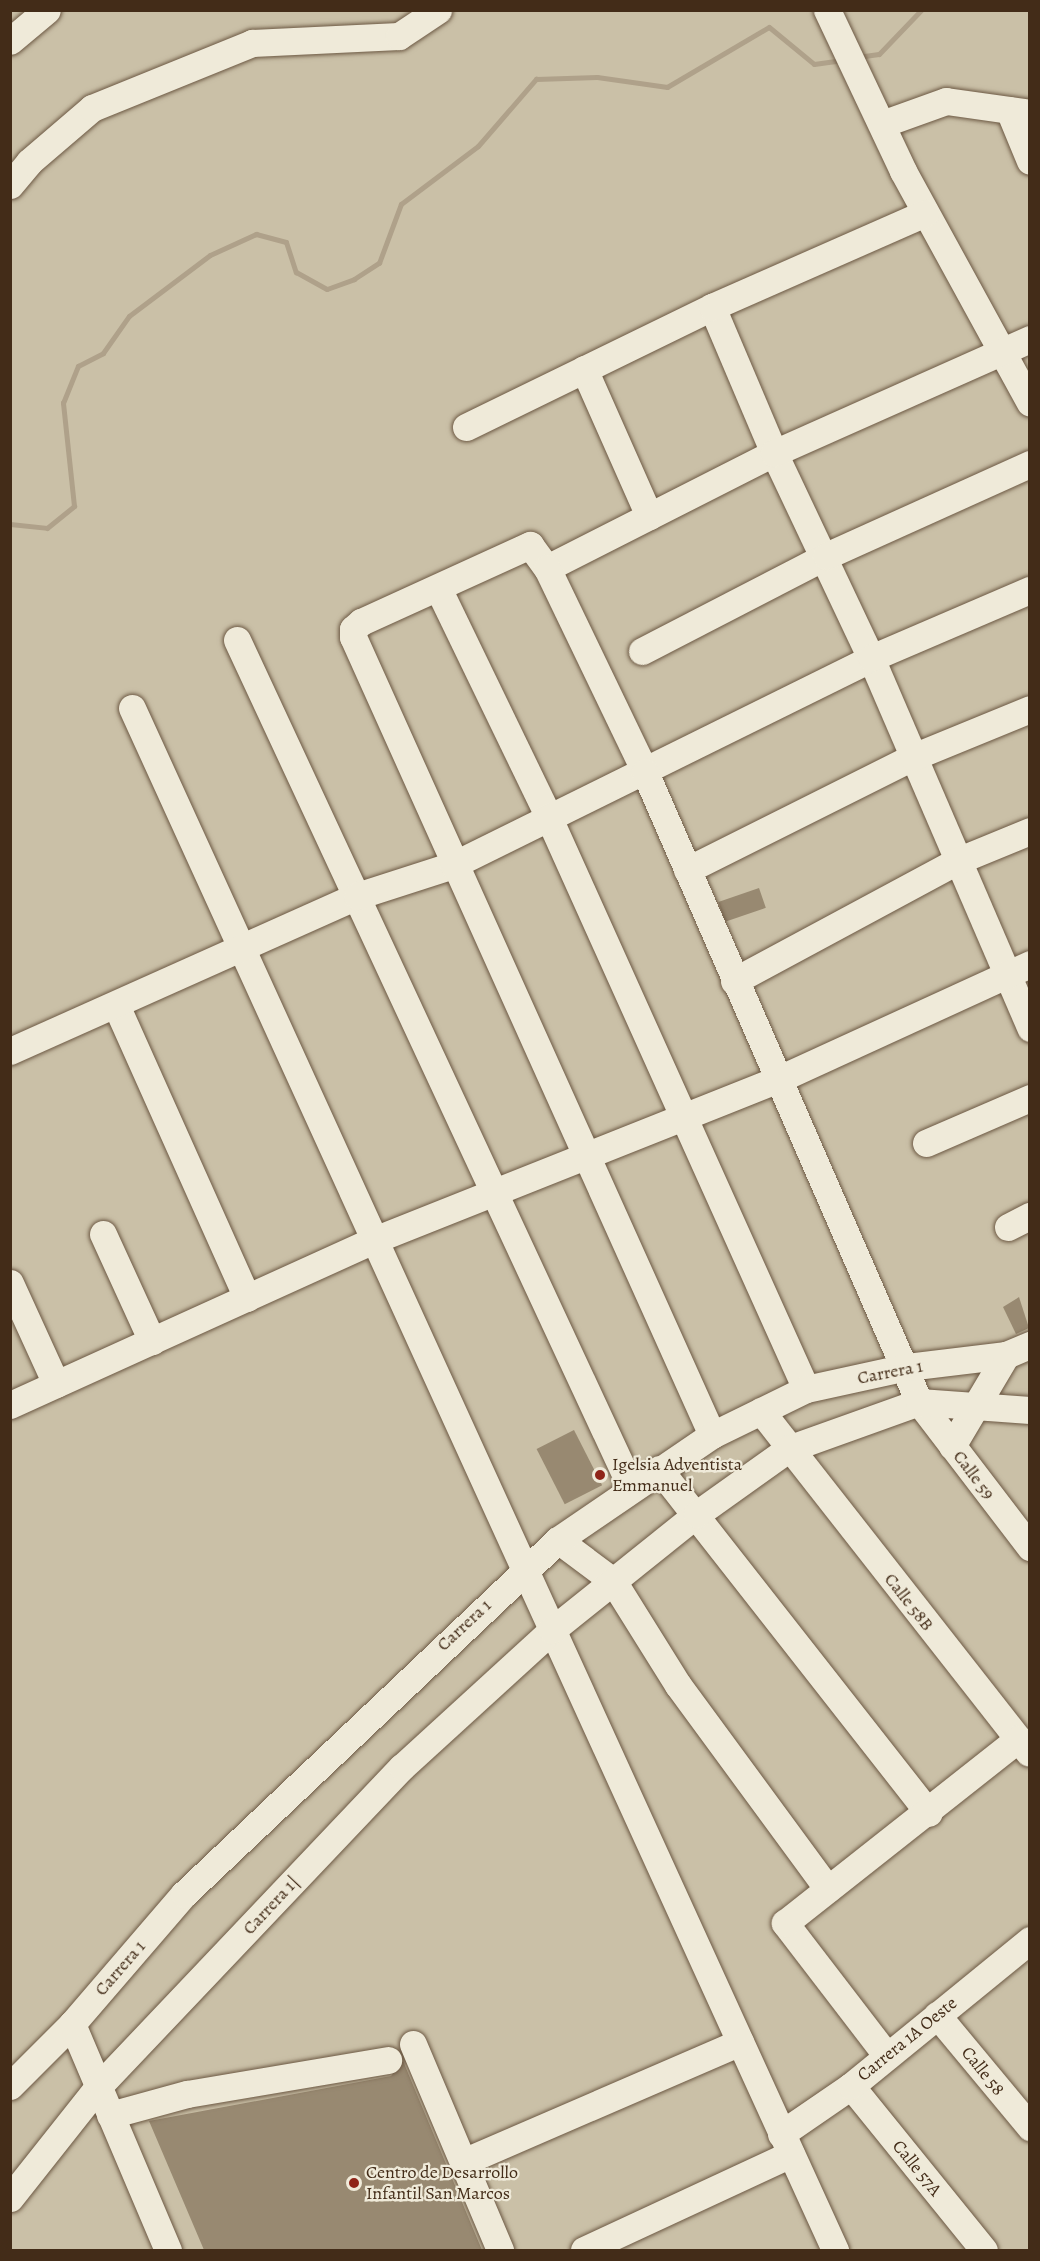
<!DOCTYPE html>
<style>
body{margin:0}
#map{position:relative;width:1040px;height:2261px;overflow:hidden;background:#e6dec4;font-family:Alegreya,serif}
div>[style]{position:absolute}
.green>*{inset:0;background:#cac0a7;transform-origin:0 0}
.stream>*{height:5px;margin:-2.5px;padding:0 2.5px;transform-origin:2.5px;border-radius:2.5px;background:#afa18a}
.building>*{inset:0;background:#988971;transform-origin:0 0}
.roads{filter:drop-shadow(0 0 2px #6c5843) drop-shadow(0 0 2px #6c5843)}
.minor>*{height:27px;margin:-13.5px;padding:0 13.5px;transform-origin:13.5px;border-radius:13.5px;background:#efead9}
.dots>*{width:16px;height:16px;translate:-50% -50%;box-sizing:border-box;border:3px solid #efead9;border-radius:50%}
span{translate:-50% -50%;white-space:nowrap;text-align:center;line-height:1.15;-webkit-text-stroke:4.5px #efead9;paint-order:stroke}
.street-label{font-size:18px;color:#432c18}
.poi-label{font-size:18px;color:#432c18}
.left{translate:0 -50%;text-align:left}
.frame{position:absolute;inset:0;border:12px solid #432c18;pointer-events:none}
</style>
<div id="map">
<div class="green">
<i style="left:11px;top:11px;width:1018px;height:2239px"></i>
</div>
<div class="stream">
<i style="left:857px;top:57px;width:22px;rotate:-8deg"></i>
<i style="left:879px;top:54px;width:61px;rotate:-46.3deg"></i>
<i style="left:10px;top:524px;width:37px;rotate:6deg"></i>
<i style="left:47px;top:528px;width:35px;rotate:-39deg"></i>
<i style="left:74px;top:506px;width:104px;rotate:-96.1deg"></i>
<i style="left:63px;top:403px;width:40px;rotate:-68deg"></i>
<i style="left:78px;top:366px;width:28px;rotate:-27deg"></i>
<i style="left:103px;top:353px;width:45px;rotate:-54.9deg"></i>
<i style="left:129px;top:316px;width:101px;rotate:-37deg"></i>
<i style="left:210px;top:255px;width:51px;rotate:-24.5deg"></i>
<i style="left:256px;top:234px;width:31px;rotate:15deg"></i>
<i style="left:286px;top:242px;width:32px;rotate:72deg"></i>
<i style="left:296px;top:272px;width:35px;rotate:29deg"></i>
<i style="left:327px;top:289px;width:29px;rotate:-20deg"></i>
<i style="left:354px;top:279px;width:30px;rotate:-33deg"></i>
<i style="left:379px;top:263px;width:63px;rotate:-69.6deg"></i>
<i style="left:401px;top:204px;width:96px;rotate:-37deg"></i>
<i style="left:478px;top:146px;width:89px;rotate:-49.1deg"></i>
<i style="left:536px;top:79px;width:61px;rotate:-1.9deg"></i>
<i style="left:597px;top:77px;width:71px;rotate:8.1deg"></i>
<i style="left:667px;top:87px;width:118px;rotate:-30.5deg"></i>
<i style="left:769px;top:27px;width:58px;rotate:39.4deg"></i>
<i style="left:814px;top:64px;width:27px;rotate:-8deg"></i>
</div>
<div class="building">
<i style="left:759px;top:888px;width:21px;height:43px;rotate:71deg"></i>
<i style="clip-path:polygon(1019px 1297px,1029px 1328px,1016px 1334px,1003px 1307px)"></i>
<i style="left:574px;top:1430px;width:62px;height:42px;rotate:63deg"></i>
<i style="clip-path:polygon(403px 2061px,482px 2250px,204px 2250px,149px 2121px,391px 2076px)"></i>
</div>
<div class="roads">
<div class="minor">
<i style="left:827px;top:10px;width:178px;rotate:64.7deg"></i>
<i style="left:903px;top:171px;width:264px;rotate:61.3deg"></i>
<i style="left:10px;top:41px;width:48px;rotate:-40deg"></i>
<i style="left:1009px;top:110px;width:55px;rotate:67.6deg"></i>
<i style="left:882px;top:124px;width:68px;rotate:-19.8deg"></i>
<i style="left:946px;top:101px;width:85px;rotate:8.1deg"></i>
<i style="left:10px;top:185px;width:30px;rotate:-50deg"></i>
<i style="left:29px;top:162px;width:83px;rotate:-40.6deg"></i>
<i style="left:92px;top:108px;width:173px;rotate:-22.1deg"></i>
<i style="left:252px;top:43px;width:147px;rotate:-2.7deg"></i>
<i style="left:399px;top:36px;width:47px;rotate:-33.7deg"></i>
<i style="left:712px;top:307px;width:159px;rotate:67deg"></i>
<i style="left:774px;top:453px;width:227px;rotate:64.7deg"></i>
<i style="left:871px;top:658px;width:403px;rotate:66.7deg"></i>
<i style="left:584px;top:369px;width:161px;rotate:66.1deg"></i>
<i style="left:466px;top:427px;width:274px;rotate:-26deg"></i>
<i style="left:712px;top:307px;width:233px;rotate:-23.8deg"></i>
<i style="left:547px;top:568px;width:254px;rotate:-26.9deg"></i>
<i style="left:774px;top:453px;width:280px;rotate:-24deg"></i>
<i style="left:438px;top:588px;width:255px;rotate:64.2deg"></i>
<i style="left:549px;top:818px;width:626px;rotate:65.77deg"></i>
<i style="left:237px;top:640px;width:934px;rotate:65.05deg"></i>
<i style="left:642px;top:651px;width:207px;rotate:-27.3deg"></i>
<i style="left:826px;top:556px;width:224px;rotate:-24.3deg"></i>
<i style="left:132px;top:708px;width:1695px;rotate:65.49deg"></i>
<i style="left:687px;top:870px;width:253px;rotate:-26.6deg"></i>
<i style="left:913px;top:757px;width:126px;rotate:-22.3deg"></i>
<i style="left:734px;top:981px;width:253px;rotate:-28.3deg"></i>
<i style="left:957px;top:861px;width:79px;rotate:-22.3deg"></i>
<i style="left:116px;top:1005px;width:321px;rotate:65.9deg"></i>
<i style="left:10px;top:1051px;width:380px;rotate:-24.1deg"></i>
<i style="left:357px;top:896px;width:101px;rotate:-17.9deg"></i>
<i style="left:453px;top:865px;width:466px;rotate:-26.3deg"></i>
<i style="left:871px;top:658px;width:173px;rotate:-23.2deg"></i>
<i style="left:926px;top:1143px;width:113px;rotate:-23.4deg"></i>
<i style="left:1008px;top:1227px;width:25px;rotate:-27deg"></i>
<i style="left:103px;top:1234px;width:118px;rotate:65.4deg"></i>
<i style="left:10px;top:1283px;width:111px;rotate:65.5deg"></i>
<i style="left:10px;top:1405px;width:400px;rotate:-24.4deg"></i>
<i style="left:374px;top:1240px;width:436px;rotate:-21.7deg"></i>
<i style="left:779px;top:1079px;width:276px;rotate:-24.6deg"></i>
<i style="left:761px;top:1411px;width:434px;rotate:51.9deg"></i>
<i style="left:712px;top:1435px;width:875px;rotate:-114.22deg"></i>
<i style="left:353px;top:637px;width:8px;rotate:-90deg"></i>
<i style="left:353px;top:629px;width:11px;rotate:-41deg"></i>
<i style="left:361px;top:622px;width:186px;rotate:-24.5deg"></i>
<i style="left:530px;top:545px;width:29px;rotate:54deg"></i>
<i style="left:547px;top:568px;width:226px;rotate:64.3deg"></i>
<i style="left:645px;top:772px;width:687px;rotate:66.49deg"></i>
<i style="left:919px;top:1402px;width:183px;rotate:52.6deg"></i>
<i style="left:952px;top:1446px;width:106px;rotate:-59.3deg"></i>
<i style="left:659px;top:1469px;width:437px;rotate:51.9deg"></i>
<i style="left:558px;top:1540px;width:69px;rotate:36.7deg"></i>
<i style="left:613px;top:1581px;width:123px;rotate:58deg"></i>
<i style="left:678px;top:1685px;width:253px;rotate:53.7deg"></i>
<i style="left:937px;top:2015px;width:146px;rotate:50.3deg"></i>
<i style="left:72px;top:2024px;width:246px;rotate:67deg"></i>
<i style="left:413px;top:2044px;width:224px;rotate:67.1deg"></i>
<i style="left:887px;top:2056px;width:168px;rotate:-127.5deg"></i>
<i style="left:785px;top:1923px;width:297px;rotate:-38.3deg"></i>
<i style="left:10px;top:2086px;width:88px;rotate:-45deg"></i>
<i style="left:72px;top:2024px;width:172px;rotate:-49.3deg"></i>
<i style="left:184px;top:1894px;width:515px;rotate:-43.43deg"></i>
<i style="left:558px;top:1540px;width:186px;rotate:-34.3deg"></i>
<i style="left:712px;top:1435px;width:105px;rotate:-26.1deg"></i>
<i style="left:806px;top:1389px;width:103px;rotate:-12.3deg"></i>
<i style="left:907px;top:1367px;width:100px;rotate:-6.9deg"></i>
<i style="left:1006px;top:1355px;width:26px;rotate:-23deg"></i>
<i style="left:851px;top:2086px;width:211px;rotate:51deg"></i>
<i style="left:110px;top:2115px;width:80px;rotate:-15.3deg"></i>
<i style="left:187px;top:2094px;width:204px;rotate:-9.6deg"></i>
<i style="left:781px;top:2134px;width:85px;rotate:-34.4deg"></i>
<i style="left:851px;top:2086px;width:231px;rotate:-39.2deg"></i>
<i style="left:463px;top:2162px;width:302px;rotate:-23.4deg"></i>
<i style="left:10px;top:2198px;width:142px;rotate:-51.6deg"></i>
<i style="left:98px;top:2087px;width:441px;rotate:-46.5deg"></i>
<i style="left:402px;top:1767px;width:203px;rotate:-42.4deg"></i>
<i style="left:552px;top:1630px;width:186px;rotate:-38.7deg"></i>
<i style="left:697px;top:1514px;width:112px;rotate:-35.5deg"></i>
<i style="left:788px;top:1449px;width:139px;rotate:-19.7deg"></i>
<i style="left:919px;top:1402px;width:111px;rotate:4.1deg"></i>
<i style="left:584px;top:2250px;width:228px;rotate:-24.9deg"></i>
</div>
</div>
<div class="dots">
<i style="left:600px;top:1475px;background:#8f2418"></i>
<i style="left:354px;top:2183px;background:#8f2418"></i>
</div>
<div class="street-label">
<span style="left:890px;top:1372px;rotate:-11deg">Carrera 1</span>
<span style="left:974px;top:1475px;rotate:53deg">Calle 59</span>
<span style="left:909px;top:1602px;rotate:52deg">Calle 58B</span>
<span style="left:464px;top:1625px;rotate:-43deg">Carrera 1</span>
<span style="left:271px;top:1905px;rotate:-47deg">Carrera 1|</span>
<span style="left:120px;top:1968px;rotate:-49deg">Carrera 1</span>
<span style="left:907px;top:2039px;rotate:-39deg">Carrera 1A Oeste</span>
<span style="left:983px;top:2071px;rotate:51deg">Calle 58</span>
<span style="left:917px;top:2168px;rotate:51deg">Calle 57A</span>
</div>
<div class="poi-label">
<span class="left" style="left:612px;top:1475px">Igelsia Adventista<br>Emmanuel</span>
<span class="left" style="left:366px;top:2183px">Centro de Desarrollo<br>Infantil San Marcos</span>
</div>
<div class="frame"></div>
</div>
